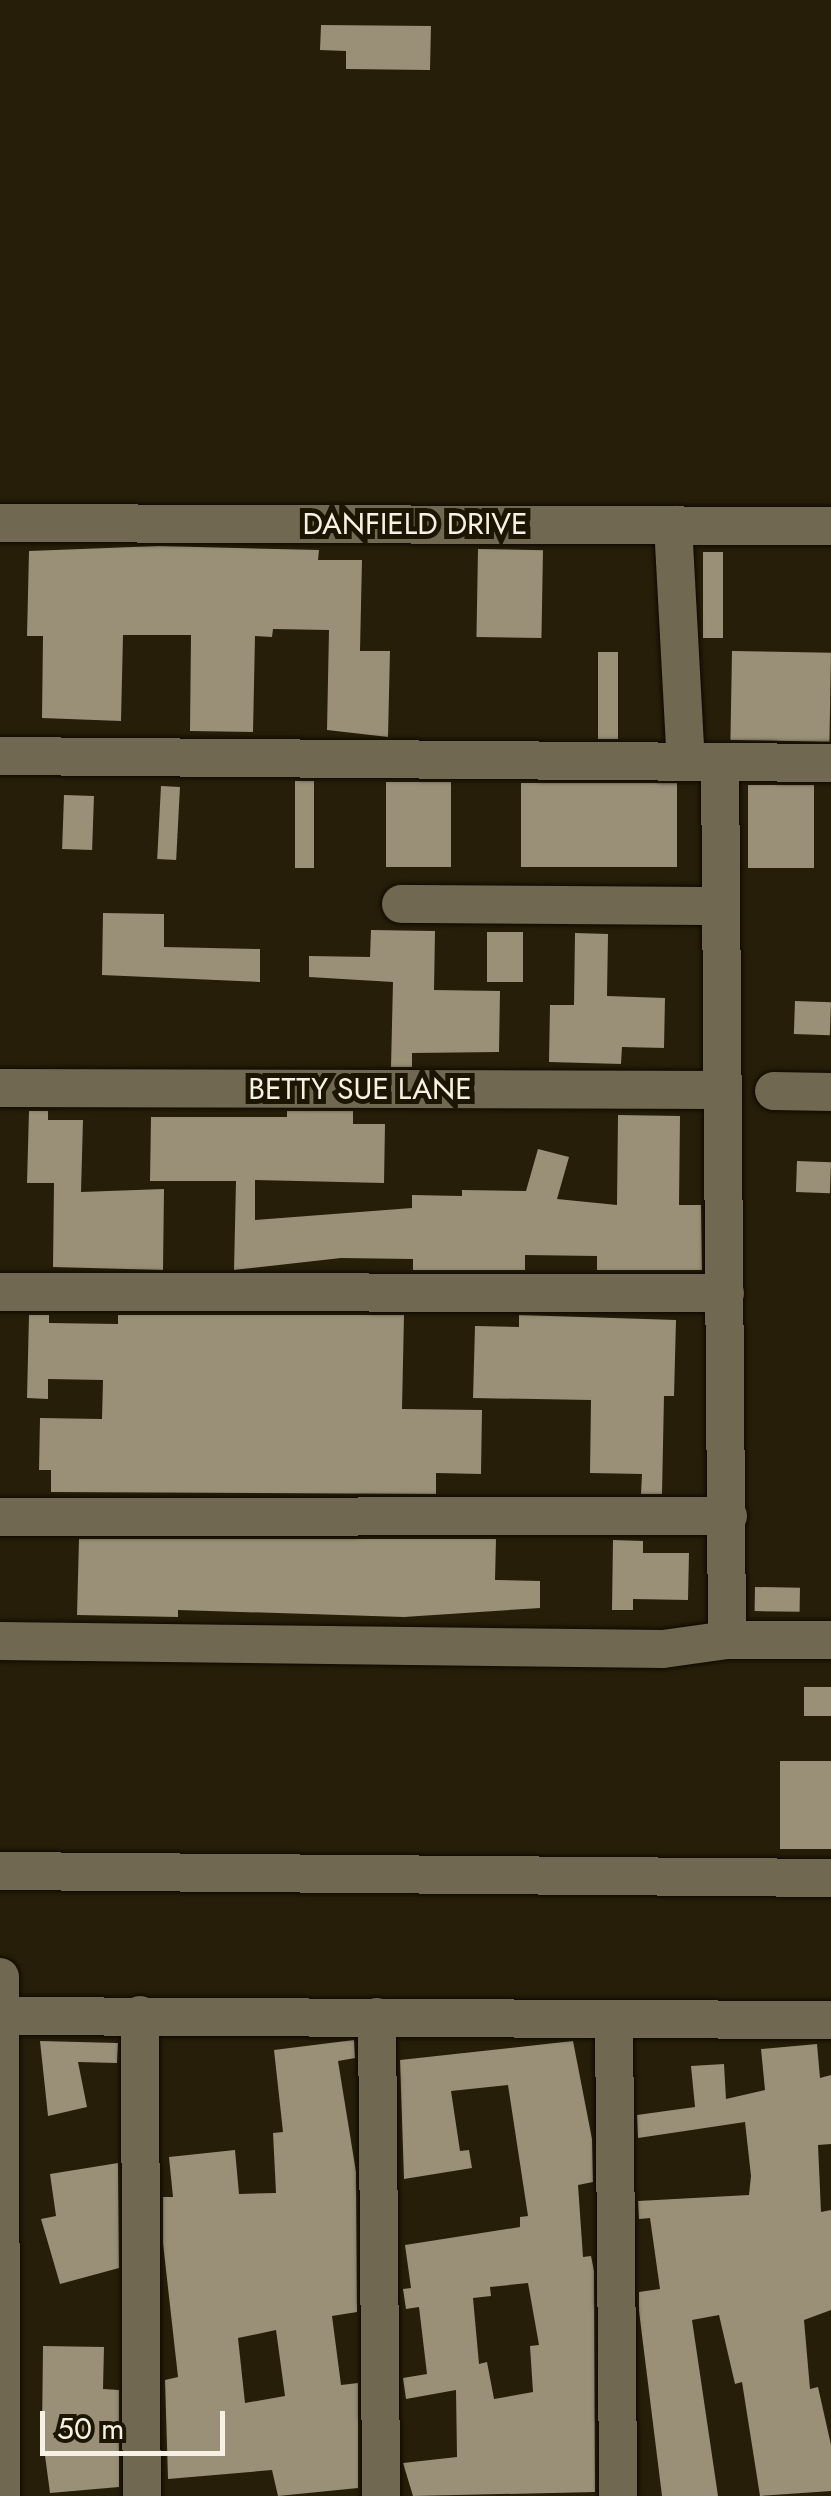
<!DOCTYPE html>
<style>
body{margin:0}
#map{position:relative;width:831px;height:2496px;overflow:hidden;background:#261e08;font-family:Jost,sans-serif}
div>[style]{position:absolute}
.building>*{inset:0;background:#999077;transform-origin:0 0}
.roads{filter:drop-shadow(0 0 2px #0f0800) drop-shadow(0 0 2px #0f0800)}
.minor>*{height:38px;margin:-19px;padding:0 19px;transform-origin:19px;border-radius:19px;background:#706850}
span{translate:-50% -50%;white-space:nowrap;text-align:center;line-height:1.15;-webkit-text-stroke:10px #1c1502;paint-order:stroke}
.street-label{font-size:30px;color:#f6f1e4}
.scale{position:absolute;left:40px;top:2411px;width:185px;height:45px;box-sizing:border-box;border:5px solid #f6f1e4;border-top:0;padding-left:12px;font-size:30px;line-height:35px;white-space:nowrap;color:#f6f1e4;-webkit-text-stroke:8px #1c1502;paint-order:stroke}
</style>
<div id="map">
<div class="building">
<i style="clip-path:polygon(321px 25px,431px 26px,430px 70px,346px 69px,346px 51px,320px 50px)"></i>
<i style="clip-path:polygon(159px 546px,319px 550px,318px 560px,362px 560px,360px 651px,390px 651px,388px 737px,327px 730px,329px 630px,273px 629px,272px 637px,255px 636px,253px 732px,190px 731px,191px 635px,123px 635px,121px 721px,42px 718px,43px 636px,27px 636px,29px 551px)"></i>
<i style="left:478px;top:549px;width:65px;height:88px;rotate:1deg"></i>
<i style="left:703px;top:552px;width:20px;height:86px"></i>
<i style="left:732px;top:651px;width:99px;height:89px;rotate:1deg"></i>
<i style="left:598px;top:652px;width:20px;height:87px"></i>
<i style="left:295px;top:781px;width:19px;height:87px"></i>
<i style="left:386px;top:782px;width:65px;height:85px"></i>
<i style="left:521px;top:783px;width:156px;height:84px"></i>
<i style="left:748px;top:785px;width:66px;height:83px"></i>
<i style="left:161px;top:786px;width:19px;height:73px;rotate:3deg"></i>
<i style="left:64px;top:795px;width:30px;height:54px;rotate:2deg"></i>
<i style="clip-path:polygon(103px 913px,164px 914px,164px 947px,260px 949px,260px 982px,102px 975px)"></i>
<i style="clip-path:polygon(371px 930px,435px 931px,434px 990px,500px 991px,499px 1052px,412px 1053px,412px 1067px,391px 1067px,393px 982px,309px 977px,309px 956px,370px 957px)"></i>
<i style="left:487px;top:932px;width:36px;height:50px"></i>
<i style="clip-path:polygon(575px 933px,608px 934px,607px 996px,665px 998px,664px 1048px,622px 1047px,621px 1064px,549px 1062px,550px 1005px,574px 1005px)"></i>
<i style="left:795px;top:1001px;width:36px;height:33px;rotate:2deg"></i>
<i style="clip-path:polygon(29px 1111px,48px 1111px,48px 1120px,83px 1120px,81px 1192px,164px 1189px,163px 1270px,53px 1267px,54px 1183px,27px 1183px)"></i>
<i style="clip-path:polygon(287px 1111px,353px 1111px,353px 1124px,385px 1124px,384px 1183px,255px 1180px,255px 1220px,412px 1208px,412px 1195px,462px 1196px,462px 1190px,526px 1191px,538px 1149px,569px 1157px,557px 1199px,617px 1205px,618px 1115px,680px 1116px,679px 1205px,701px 1205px,702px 1270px,597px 1270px,597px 1256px,525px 1255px,525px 1270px,413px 1270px,413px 1259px,341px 1258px,234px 1270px,236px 1181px,150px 1181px,151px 1117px,287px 1117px)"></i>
<i style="left:797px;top:1161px;width:34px;height:31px;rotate:2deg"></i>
<i style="clip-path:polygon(29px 1315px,49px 1315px,49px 1323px,118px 1324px,118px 1315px,404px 1315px,402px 1409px,482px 1410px,481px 1474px,436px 1473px,436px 1494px,51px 1492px,51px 1470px,39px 1470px,40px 1418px,102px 1419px,103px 1380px,48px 1379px,48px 1399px,27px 1398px)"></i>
<i style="clip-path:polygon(519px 1315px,676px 1320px,674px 1396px,664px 1396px,662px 1494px,641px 1494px,642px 1474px,590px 1473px,591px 1400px,473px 1398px,475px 1326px,519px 1327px)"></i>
<i style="clip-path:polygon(79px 1539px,496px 1539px,495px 1580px,540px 1581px,540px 1608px,404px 1617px,178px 1610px,178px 1617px,77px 1615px)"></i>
<i style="clip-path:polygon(613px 1540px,643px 1541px,643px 1553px,689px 1553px,688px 1600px,633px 1599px,633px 1610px,612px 1610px)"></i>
<i style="left:755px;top:1587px;width:45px;height:24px;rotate:1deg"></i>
<i style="left:804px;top:1687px;width:27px;height:29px"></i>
<i style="left:780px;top:1761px;width:51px;height:88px"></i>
<i style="clip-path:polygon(evenodd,354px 2040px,355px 2058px,338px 2061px,356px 2172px,357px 2312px,332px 2316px,341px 2385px,358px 2383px,358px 2488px,278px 2496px,272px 2470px,168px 2479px,165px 2380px,178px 2377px,163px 2243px,163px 2197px,173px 2197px,169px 2157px,235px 2150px,239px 2194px,276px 2193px,273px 2133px,283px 2132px,274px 2050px,354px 2040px,276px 2330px,285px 2396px,245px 2403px,238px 2338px,276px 2330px)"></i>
<i style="clip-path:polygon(40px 2041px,118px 2043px,117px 2063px,78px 2062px,87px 2107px,48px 2116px)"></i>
<i style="clip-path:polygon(evenodd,573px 2041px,592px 2139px,593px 2182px,578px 2185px,583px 2257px,591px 2256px,594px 2271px,595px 2492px,413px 2496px,403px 2463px,457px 2457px,456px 2390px,406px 2399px,403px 2378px,427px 2374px,419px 2307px,406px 2309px,403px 2289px,411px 2288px,405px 2245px,520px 2227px,520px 2217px,528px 2216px,508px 2085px,451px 2091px,460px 2151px,469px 2150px,472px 2168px,404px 2179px,400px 2060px,573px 2041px,528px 2283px,539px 2345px,530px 2346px,533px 2392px,494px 2399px,487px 2362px,479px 2364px,473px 2298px,491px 2296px,490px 2287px,528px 2283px)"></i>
<i style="clip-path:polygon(817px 2044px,820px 2078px,831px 2075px,831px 2144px,818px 2145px,821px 2212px,831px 2210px,831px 2310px,804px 2320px,810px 2389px,818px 2387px,831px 2445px,831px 2491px,760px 2496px,742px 2382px,735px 2384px,719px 2315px,692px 2320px,718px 2496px,662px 2496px,639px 2311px,639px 2292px,660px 2289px,650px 2218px,639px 2219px,638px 2201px,749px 2195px,751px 2176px,745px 2122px,638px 2138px,637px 2115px,695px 2107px,691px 2066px,724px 2064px,726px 2099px,765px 2090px,761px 2049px)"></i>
<i style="clip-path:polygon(118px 2163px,119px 2268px,60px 2284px,41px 2219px,56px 2216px,50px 2174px)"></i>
<i style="clip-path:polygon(43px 2346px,104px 2347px,103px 2389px,119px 2390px,119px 2487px,50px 2493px,42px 2433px)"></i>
</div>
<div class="roads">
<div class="minor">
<i style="left:0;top:523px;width:831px;rotate:0.21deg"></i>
<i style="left:673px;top:525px;width:237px;rotate:86.9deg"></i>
<i style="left:0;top:756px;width:831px;rotate:0.48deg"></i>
<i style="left:720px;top:762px;width:878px;rotate:89.54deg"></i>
<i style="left:401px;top:904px;width:319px;rotate:0.4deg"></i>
<i style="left:0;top:1088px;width:721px;rotate:0.16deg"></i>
<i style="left:774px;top:1091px;width:57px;rotate:1deg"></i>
<i style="left:0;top:1292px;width:725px;rotate:0.08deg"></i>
<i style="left:0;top:1517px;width:728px;rotate:-0.08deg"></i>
<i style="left:0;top:1641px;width:663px;rotate:0.69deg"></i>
<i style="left:663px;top:1649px;width:65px;rotate:-8deg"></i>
<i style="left:727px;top:1640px;width:104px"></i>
<i style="left:0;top:1871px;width:831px;rotate:0.48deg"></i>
<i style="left:0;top:1977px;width:519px;rotate:89.89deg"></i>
<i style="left:140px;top:2015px;width:481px;rotate:89.8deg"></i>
<i style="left:0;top:2016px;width:831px;rotate:0.28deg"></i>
<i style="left:377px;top:2017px;width:479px;rotate:89.5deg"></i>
<i style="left:614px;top:2019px;width:477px;rotate:89.5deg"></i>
</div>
</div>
<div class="street-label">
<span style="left:415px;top:524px">DANFIELD DRIVE</span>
<span style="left:360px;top:1089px">BETTY SUE LANE</span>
</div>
<div class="scale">50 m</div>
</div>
